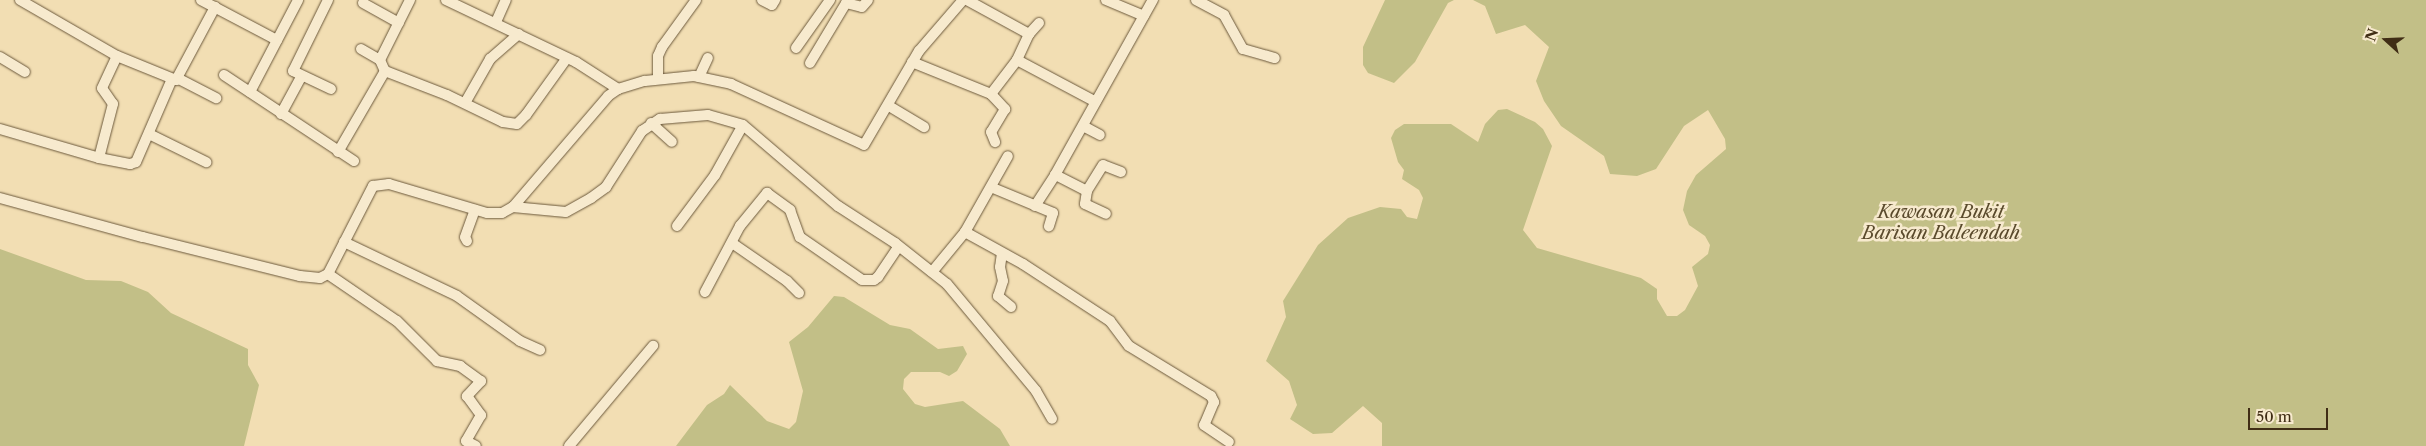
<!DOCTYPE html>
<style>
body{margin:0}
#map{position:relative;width:2426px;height:446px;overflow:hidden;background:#f2deb3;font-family:"Libre Caslon Text",serif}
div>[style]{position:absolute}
.green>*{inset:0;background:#c2bf87}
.roads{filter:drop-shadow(0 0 1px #6c593c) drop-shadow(0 0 1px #6c593c)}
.street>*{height:10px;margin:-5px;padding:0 5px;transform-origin:5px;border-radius:5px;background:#f7eace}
span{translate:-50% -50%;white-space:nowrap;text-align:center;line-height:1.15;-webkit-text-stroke:5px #f7eace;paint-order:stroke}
.park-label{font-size:18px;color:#5a4a2c;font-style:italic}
.north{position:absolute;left:2361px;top:15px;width:50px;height:50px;-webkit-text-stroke:4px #f7eace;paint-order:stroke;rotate:290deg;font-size:14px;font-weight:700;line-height:20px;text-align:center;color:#402d15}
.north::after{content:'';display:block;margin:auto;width:18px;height:22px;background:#402d15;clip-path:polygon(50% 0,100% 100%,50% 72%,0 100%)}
.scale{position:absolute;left:2248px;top:408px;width:80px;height:22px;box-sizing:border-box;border:2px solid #402d15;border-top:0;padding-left:6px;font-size:15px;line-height:18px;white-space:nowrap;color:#402d15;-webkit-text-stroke:4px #f7eace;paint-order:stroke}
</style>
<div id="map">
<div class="green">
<i style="clip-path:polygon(1385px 0,1454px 0,1448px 3px,1415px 62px,1394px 83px,1368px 73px,1363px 65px,1363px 47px)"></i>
<i style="clip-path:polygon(1473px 0,2426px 0,2426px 446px,1382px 446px,1382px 423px,1363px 406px,1332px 433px,1313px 434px,1290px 419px,1297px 405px,1289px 381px,1266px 361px,1286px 317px,1283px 301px,1318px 245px,1348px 218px,1380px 207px,1401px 209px,1407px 217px,1417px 219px,1423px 198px,1419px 190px,1402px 179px,1404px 170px,1398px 162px,1391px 138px,1395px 130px,1404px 124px,1451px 124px,1478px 142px,1485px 124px,1498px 110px,1507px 109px,1535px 122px,1543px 129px,1552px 146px,1523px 230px,1537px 248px,1641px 278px,1657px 289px,1657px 299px,1667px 316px,1677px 316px,1685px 310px,1698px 286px,1692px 267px,1708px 254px,1710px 245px,1705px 236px,1689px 225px,1683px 210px,1687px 191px,1696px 175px,1726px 149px,1725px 139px,1708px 110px,1684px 126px,1656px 169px,1637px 176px,1610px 174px,1604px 156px,1561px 126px,1544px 101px,1536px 81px,1549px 47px,1525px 25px,1496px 34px,1485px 6px)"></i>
<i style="clip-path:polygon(0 249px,86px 280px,121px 281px,148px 292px,171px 313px,248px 349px,248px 365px,259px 385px,244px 446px,0 446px)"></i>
<i style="clip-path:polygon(834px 296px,844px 297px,890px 325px,910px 329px,938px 349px,963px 346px,967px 354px,957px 371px,949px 376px,940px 372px,911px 372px,904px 379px,903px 389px,915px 404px,925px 407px,963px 401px,1000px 429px,1010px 446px,676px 446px,707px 405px,724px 394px,730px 385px,767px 421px,789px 429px,796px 422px,803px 391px,789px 342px,808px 327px)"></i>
</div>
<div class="roads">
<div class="street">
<i style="left:20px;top:0;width:112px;rotate:30deg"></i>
<i style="left:117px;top:56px;width:64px;rotate:22.1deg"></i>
<i style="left:176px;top:80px;width:83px;rotate:-61.9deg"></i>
<i style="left:201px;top:0;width:86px;rotate:27.8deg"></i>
<i style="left:328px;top:0;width:79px;rotate:116.2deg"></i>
<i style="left:293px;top:71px;width:42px;rotate:25.3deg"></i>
<i style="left:410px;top:0;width:67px;rotate:116.6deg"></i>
<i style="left:380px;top:60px;width:12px;rotate:66deg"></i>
<i style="left:385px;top:71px;width:66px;rotate:21.2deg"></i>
<i style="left:447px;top:95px;width:62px;rotate:25.7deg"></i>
<i style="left:503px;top:122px;width:14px;rotate:8deg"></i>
<i style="left:517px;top:124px;width:13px;rotate:-45deg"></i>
<i style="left:526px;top:115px;width:70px;rotate:-54.3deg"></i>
<i style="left:446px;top:0;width:144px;rotate:25.5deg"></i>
<i style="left:576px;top:62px;width:50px;rotate:32.7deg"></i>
<i style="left:762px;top:0;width:11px;rotate:27deg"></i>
<i style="left:772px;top:5px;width:6px;rotate:-59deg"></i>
<i style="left:967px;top:0;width:71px;rotate:28.7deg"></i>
<i style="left:1106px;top:0;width:41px;rotate:22.8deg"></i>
<i style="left:1196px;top:0;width:32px;rotate:28deg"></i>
<i style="left:1224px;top:15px;width:39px;rotate:61deg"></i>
<i style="left:1243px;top:49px;width:33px;rotate:16deg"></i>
<i style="left:363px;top:3px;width:41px;rotate:29.1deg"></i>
<i style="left:496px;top:22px;width:24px;rotate:-66deg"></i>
<i style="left:1039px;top:23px;width:15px;rotate:132deg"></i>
<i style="left:1029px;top:34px;width:29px;rotate:115deg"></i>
<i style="left:1017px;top:60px;width:89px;rotate:28deg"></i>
<i style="left:796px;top:48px;width:59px;rotate:-54.7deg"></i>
<i style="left:361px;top:49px;width:22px;rotate:30deg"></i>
<i style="left:0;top:57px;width:29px;rotate:31deg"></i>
<i style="left:912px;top:62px;width:85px;rotate:22.1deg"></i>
<i style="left:991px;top:94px;width:43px;rotate:-52.6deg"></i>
<i style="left:810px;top:63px;width:70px;rotate:-59deg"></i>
<i style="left:846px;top:3px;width:16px;rotate:14deg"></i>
<i style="left:862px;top:7px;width:9px;rotate:-49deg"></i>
<i style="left:224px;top:75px;width:156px;rotate:33.5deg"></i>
<i style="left:699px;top:77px;width:21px;rotate:-65deg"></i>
<i style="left:658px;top:78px;width:22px;rotate:-90deg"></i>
<i style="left:658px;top:56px;width:10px;rotate:-66deg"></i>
<i style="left:662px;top:47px;width:58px;rotate:-54.1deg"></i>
<i style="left:179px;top:79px;width:42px;rotate:27.2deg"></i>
<i style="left:250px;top:92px;width:104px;rotate:-62.4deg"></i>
<i style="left:991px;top:94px;width:21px;rotate:47deg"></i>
<i style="left:1005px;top:109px;width:27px;rotate:121deg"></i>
<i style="left:991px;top:132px;width:11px;rotate:68deg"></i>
<i style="left:465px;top:103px;width:51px;rotate:-60.4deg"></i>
<i style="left:490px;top:59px;width:38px;rotate:-41deg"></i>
<i style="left:889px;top:106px;width:41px;rotate:31deg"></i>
<i style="left:281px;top:114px;width:42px;rotate:-61.6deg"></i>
<i style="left:651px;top:123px;width:28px;rotate:42deg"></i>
<i style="left:1083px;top:126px;width:19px;rotate:28deg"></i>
<i style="left:0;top:129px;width:103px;rotate:16.3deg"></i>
<i style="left:99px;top:158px;width:56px;rotate:-75.5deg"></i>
<i style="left:113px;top:104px;width:19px;rotate:-125deg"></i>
<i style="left:102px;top:88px;width:35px;rotate:-65deg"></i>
<i style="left:149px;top:134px;width:64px;rotate:26.2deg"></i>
<i style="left:338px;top:152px;width:94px;rotate:-59.9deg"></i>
<i style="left:99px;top:158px;width:32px;rotate:11deg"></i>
<i style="left:130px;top:164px;width:6px;rotate:-18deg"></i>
<i style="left:136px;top:162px;width:90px;rotate:-66.6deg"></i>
<i style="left:1121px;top:172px;width:19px;rotate:-159deg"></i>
<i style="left:1103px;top:165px;width:31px;rotate:122deg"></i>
<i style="left:1087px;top:191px;width:36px;rotate:-153deg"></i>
<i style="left:1055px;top:175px;width:201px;rotate:-60.8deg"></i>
<i style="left:993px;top:188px;width:65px;rotate:22.6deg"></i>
<i style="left:1053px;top:213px;width:14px;rotate:107deg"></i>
<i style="left:1087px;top:191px;width:13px;rotate:99deg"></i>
<i style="left:1085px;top:204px;width:23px;rotate:25deg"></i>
<i style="left:0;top:198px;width:148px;rotate:15.3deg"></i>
<i style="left:143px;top:237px;width:162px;rotate:14deg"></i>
<i style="left:300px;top:276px;width:20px;rotate:6deg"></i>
<i style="left:320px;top:278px;width:9px;rotate:-27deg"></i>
<i style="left:328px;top:274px;width:99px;rotate:-62.9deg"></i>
<i style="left:373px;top:186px;width:16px;rotate:-7deg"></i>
<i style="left:389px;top:184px;width:102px;rotate:16.5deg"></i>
<i style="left:487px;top:213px;width:15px"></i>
<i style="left:502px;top:213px;width:13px;rotate:-29deg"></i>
<i style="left:513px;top:207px;width:146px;rotate:-49.4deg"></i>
<i style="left:608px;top:96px;width:12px;rotate:-35deg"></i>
<i style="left:618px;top:89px;width:28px;rotate:-17deg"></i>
<i style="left:645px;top:81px;width:49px;rotate:-5.8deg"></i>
<i style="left:694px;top:76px;width:38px;rotate:12deg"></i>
<i style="left:731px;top:84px;width:146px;rotate:24.6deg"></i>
<i style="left:864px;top:145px;width:109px;rotate:-59.7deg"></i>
<i style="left:919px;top:51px;width:67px;rotate:-49.2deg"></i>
<i style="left:1035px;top:206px;width:37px;rotate:-57deg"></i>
<i style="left:513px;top:207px;width:53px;rotate:5.4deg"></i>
<i style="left:566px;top:212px;width:29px;rotate:-29deg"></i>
<i style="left:591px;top:198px;width:19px;rotate:-36deg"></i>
<i style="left:606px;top:187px;width:67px;rotate:-57.3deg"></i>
<i style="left:642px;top:131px;width:22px;rotate:-34deg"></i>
<i style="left:660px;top:119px;width:48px;rotate:-4.8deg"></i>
<i style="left:708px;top:115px;width:36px;rotate:16deg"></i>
<i style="left:743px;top:125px;width:125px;rotate:40.5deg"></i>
<i style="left:838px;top:206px;width:68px;rotate:33deg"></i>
<i style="left:895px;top:243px;width:66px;rotate:38.3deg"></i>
<i style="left:947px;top:284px;width:139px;rotate:50.2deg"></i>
<i style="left:1036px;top:391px;width:32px;rotate:60deg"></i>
<i style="left:677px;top:226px;width:64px;rotate:-53.3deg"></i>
<i style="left:715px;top:175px;width:57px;rotate:-60.8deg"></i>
<i style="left:965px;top:232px;width:87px;rotate:-60.5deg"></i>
<i style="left:467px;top:241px;width:4px;rotate:-117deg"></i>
<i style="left:465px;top:237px;width:29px;rotate:-70deg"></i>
<i style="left:344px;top:242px;width:125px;rotate:25.5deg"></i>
<i style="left:457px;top:296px;width:77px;rotate:35.5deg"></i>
<i style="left:520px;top:341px;width:22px;rotate:24deg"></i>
<i style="left:732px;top:243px;width:67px;rotate:34.6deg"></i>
<i style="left:787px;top:281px;width:17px;rotate:45deg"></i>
<i style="left:1002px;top:253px;width:14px;rotate:98deg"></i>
<i style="left:1000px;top:267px;width:14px;rotate:78deg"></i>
<i style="left:1003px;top:281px;width:16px;rotate:108deg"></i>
<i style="left:998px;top:296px;width:17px;rotate:40deg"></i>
<i style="left:932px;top:272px;width:52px;rotate:-50.5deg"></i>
<i style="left:965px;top:232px;width:66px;rotate:28.9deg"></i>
<i style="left:1023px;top:264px;width:104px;rotate:33.2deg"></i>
<i style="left:1110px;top:321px;width:31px;rotate:53deg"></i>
<i style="left:1129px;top:346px;width:96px;rotate:31.4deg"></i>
<i style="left:1211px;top:396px;width:7px;rotate:63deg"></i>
<i style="left:1214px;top:402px;width:25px;rotate:113deg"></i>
<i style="left:1204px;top:425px;width:30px;rotate:34deg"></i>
<i style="left:328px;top:274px;width:83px;rotate:34.3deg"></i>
<i style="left:397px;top:321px;width:57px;rotate:45deg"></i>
<i style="left:437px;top:361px;width:24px;rotate:12deg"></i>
<i style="left:460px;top:366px;width:26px;rotate:36deg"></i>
<i style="left:481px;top:381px;width:21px;rotate:133deg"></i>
<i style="left:467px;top:396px;width:24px;rotate:54deg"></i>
<i style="left:481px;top:415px;width:30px;rotate:120deg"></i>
<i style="left:466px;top:441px;width:11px;rotate:27deg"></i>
<i style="left:705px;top:292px;width:75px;rotate:-62.1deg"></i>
<i style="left:740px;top:226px;width:43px;rotate:-50.7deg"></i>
<i style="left:767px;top:193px;width:29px;rotate:36deg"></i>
<i style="left:790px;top:210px;width:29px;rotate:70deg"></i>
<i style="left:800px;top:237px;width:75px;rotate:34.7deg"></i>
<i style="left:862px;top:280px;width:12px"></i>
<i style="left:874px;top:280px;width:5px;rotate:-37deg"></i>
<i style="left:878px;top:277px;width:37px;rotate:-56deg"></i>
<i style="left:569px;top:446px;width:131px;rotate:-50deg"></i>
</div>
</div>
<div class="park-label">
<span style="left:1941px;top:223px">Kawasan Bukit<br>Barisan Baleendah</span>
</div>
<div class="north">N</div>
<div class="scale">50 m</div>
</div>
